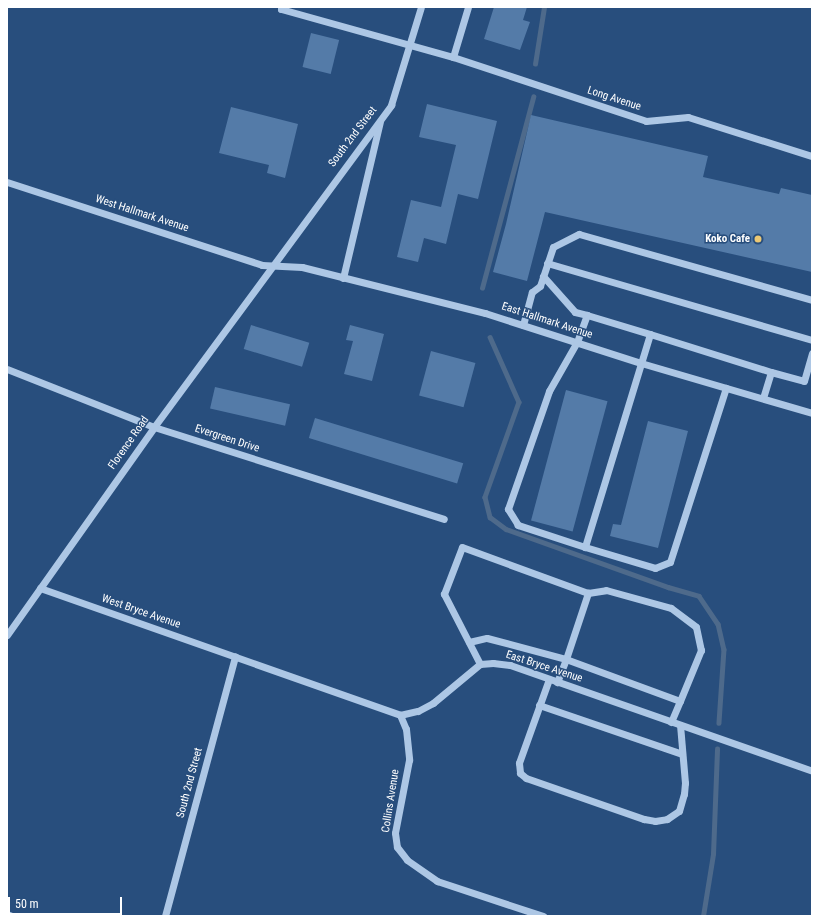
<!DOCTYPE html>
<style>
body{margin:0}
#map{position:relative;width:819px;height:923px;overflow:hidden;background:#284e7d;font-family:"Roboto Condensed",sans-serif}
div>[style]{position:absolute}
.stream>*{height:4.5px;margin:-2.25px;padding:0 2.25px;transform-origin:2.25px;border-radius:2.25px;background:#4e6a8b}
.building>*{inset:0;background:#547ba8;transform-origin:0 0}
.minor>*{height:7px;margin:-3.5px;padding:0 3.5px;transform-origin:3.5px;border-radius:3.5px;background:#adc7e5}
.dots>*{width:11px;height:11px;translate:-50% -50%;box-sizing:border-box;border:2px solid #284e7d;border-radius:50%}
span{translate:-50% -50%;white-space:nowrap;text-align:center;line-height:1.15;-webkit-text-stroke:3px #284e7d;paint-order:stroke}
.street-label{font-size:11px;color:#fff}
.poi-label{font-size:11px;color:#fff;font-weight:700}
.right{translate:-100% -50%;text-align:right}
.frame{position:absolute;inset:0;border:8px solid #fff;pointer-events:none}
.scale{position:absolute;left:8px;top:897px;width:114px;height:18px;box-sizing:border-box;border:2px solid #fff;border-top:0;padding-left:5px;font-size:12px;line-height:14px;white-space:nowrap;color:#fff;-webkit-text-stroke:3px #284e7d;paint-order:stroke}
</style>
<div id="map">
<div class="stream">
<i style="left:535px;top:64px;width:58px;rotate:-81deg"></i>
<i style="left:482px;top:288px;width:198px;rotate:-75deg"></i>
<i style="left:490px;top:337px;width:71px;rotate:66deg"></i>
<i style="left:519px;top:402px;width:101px;rotate:109.7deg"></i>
<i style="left:485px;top:497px;width:21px;rotate:76deg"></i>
<i style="left:490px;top:517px;width:20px;rotate:37deg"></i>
<i style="left:506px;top:529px;width:172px;rotate:19.7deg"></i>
<i style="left:668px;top:587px;width:32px;rotate:16deg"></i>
<i style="left:699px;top:596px;width:34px;rotate:56deg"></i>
<i style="left:718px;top:624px;width:26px;rotate:77deg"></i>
<i style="left:724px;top:649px;width:74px;rotate:93.9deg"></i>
<i style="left:703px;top:916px;width:63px;rotate:-80.8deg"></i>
<i style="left:713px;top:854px;width:105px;rotate:-87.8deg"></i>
</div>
<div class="building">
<i style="clip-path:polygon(494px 7px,527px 7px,523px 20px,530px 22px,520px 50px,484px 39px)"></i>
<i style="left:311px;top:33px;width:29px;height:35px;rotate:14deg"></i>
<i style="clip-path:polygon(427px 104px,497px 121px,478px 199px,458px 194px,446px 244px,424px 238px,418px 262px,397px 257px,411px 200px,441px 207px,456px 145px,419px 137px)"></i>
<i style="clip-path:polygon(231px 107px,298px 124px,285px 178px,267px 173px,269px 165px,219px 153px)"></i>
<i style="clip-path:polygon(531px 115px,708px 156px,703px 177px,779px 194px,781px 188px,812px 195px,812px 272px,545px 212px,527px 281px,493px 272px,506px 224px)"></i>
<i style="left:251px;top:325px;width:61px;height:25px;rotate:17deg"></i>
<i style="clip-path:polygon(350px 325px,384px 334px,372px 381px,344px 374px,353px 341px,346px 340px)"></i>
<i style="left:431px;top:351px;width:46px;height:46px;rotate:15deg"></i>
<i style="left:215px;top:387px;width:77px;height:22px;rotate:13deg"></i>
<i style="left:566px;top:390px;width:43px;height:135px;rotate:15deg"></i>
<i style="left:315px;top:418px;width:155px;height:21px;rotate:17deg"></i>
<i style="clip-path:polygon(648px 421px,688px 431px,658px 548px,610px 536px,613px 524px,621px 525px)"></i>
</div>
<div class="minor">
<i style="left:281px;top:7px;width:2px;rotate:90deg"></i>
<i style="left:281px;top:9px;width:179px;rotate:15.6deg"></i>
<i style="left:453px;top:57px;width:203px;rotate:18.3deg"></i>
<i style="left:646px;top:121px;width:42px;rotate:-5.4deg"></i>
<i style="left:688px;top:117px;width:130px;rotate:17.5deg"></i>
<i style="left:453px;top:57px;width:52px;rotate:-73.3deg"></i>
<i style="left:7px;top:182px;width:268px;rotate:18deg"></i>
<i style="left:262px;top:265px;width:40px;rotate:2.9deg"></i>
<i style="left:302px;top:267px;width:189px;rotate:14.1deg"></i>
<i style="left:485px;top:313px;width:164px;rotate:17.8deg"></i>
<i style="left:641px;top:363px;width:178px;rotate:16.3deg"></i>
<i style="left:547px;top:263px;width:276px;rotate:16.2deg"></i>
<i style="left:543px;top:276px;width:48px;rotate:48.4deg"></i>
<i style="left:575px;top:312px;width:12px;rotate:14deg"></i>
<i style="left:343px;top:278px;width:160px;rotate:-76.7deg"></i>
<i style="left:523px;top:325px;width:34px;rotate:-75deg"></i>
<i style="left:532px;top:292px;width:10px;rotate:-37deg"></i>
<i style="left:540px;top:286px;width:41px;rotate:-71.6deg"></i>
<i style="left:553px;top:247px;width:29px;rotate:-27deg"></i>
<i style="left:579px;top:234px;width:242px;rotate:15.8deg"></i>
<i style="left:650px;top:334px;width:223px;rotate:107deg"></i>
<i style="left:585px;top:547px;width:71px;rotate:-161.8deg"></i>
<i style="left:518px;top:525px;width:19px;rotate:-122deg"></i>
<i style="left:508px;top:509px;width:125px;rotate:-70.8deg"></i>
<i style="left:549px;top:391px;width:56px;rotate:-60.3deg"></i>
<i style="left:577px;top:342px;width:29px;rotate:-70deg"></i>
<i style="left:587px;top:315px;width:66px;rotate:16.8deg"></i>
<i style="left:650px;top:334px;width:127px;rotate:17.4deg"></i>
<i style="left:7px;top:369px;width:158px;rotate:21.5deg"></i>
<i style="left:154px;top:427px;width:304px;rotate:17.6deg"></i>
<i style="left:763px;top:398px;width:27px;rotate:-73deg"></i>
<i style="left:771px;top:372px;width:34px;rotate:15deg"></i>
<i style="left:804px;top:381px;width:29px;rotate:-74deg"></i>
<i style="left:585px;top:547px;width:73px;rotate:16.7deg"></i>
<i style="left:655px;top:568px;width:16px;rotate:-22deg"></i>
<i style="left:670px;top:562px;width:183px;rotate:-72.2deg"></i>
<i style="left:40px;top:588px;width:382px;rotate:19.4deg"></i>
<i style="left:400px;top:715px;width:18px;rotate:-13deg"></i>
<i style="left:418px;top:711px;width:17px;rotate:-28deg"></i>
<i style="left:433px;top:703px;width:61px;rotate:-39.7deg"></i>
<i style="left:480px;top:664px;width:13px;rotate:-4deg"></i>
<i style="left:493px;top:663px;width:17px;rotate:7deg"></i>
<i style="left:510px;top:665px;width:320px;rotate:19.3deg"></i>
<i style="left:7px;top:635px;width:255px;rotate:-54.7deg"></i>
<i style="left:154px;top:427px;width:400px;rotate:-53.6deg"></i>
<i style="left:391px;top:105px;width:102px;rotate:-73deg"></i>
<i style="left:469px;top:642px;width:18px;rotate:-13deg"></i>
<i style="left:487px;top:638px;width:82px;rotate:14.9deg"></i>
<i style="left:566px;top:659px;width:25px;rotate:111deg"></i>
<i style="left:480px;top:664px;width:79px;rotate:-117.2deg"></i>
<i style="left:444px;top:594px;width:50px;rotate:-69deg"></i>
<i style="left:462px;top:547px;width:134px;rotate:20.1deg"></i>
<i style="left:588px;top:593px;width:18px;rotate:-9deg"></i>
<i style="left:606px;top:590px;width:67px;rotate:15.5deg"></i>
<i style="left:671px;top:608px;width:31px;rotate:37deg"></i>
<i style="left:696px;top:627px;width:24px;rotate:78deg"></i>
<i style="left:701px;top:650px;width:55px;rotate:112.4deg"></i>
<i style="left:680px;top:701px;width:121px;rotate:-159.8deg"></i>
<i style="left:566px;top:659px;width:70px;rotate:-71.6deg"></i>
<i style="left:549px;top:679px;width:89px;rotate:109.7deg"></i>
<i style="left:519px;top:763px;width:10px;rotate:84deg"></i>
<i style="left:520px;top:773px;width:8px;rotate:40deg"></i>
<i style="left:526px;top:778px;width:125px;rotate:19.2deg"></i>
<i style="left:644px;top:819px;width:11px;rotate:10deg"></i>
<i style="left:655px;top:821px;width:12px;rotate:-9deg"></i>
<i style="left:667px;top:819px;width:14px;rotate:-34deg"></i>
<i style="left:679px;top:811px;width:18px;rotate:-74deg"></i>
<i style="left:684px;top:794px;width:11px;rotate:-85deg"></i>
<i style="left:685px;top:783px;width:58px;rotate:-94.9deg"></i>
<i style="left:539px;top:705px;width:151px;rotate:18.9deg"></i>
<i style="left:400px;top:715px;width:15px;rotate:67deg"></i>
<i style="left:406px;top:729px;width:31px;rotate:84deg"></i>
<i style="left:409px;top:760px;width:74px;rotate:100.9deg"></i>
<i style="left:395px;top:833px;width:14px;rotate:82deg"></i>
<i style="left:397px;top:847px;width:16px;rotate:52deg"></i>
<i style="left:407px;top:860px;width:37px;rotate:35deg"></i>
<i style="left:437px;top:881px;width:112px;rotate:18.3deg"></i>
<i style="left:671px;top:722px;width:23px;rotate:-67deg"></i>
<i style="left:7px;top:914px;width:5px;rotate:22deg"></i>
<i style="left:165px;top:916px;width:269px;rotate:-74.9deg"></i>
</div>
<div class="dots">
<i style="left:758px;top:239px;background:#ecc874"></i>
</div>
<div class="street-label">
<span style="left:614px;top:99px;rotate:18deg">Long Avenue</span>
<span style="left:353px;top:137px;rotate:-53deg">South 2nd Street</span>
<span style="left:142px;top:214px;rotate:18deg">West Hallmark Avenue</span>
<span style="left:547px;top:321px;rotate:18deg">East Hallmark Avenue</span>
<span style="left:227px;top:439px;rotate:18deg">Evergreen Drive</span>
<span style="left:129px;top:443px;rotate:-55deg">Florence Road</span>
<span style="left:141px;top:612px;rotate:19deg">West Bryce Avenue</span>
<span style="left:544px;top:667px;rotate:18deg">East Bryce Avenue</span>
<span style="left:190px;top:783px;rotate:-75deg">South 2nd Street</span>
<span style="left:391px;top:801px;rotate:-81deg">Collins Avenue</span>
</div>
<div class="poi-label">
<span class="right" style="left:750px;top:239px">Koko Cafe</span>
</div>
<div class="frame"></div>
<div class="scale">50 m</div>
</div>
